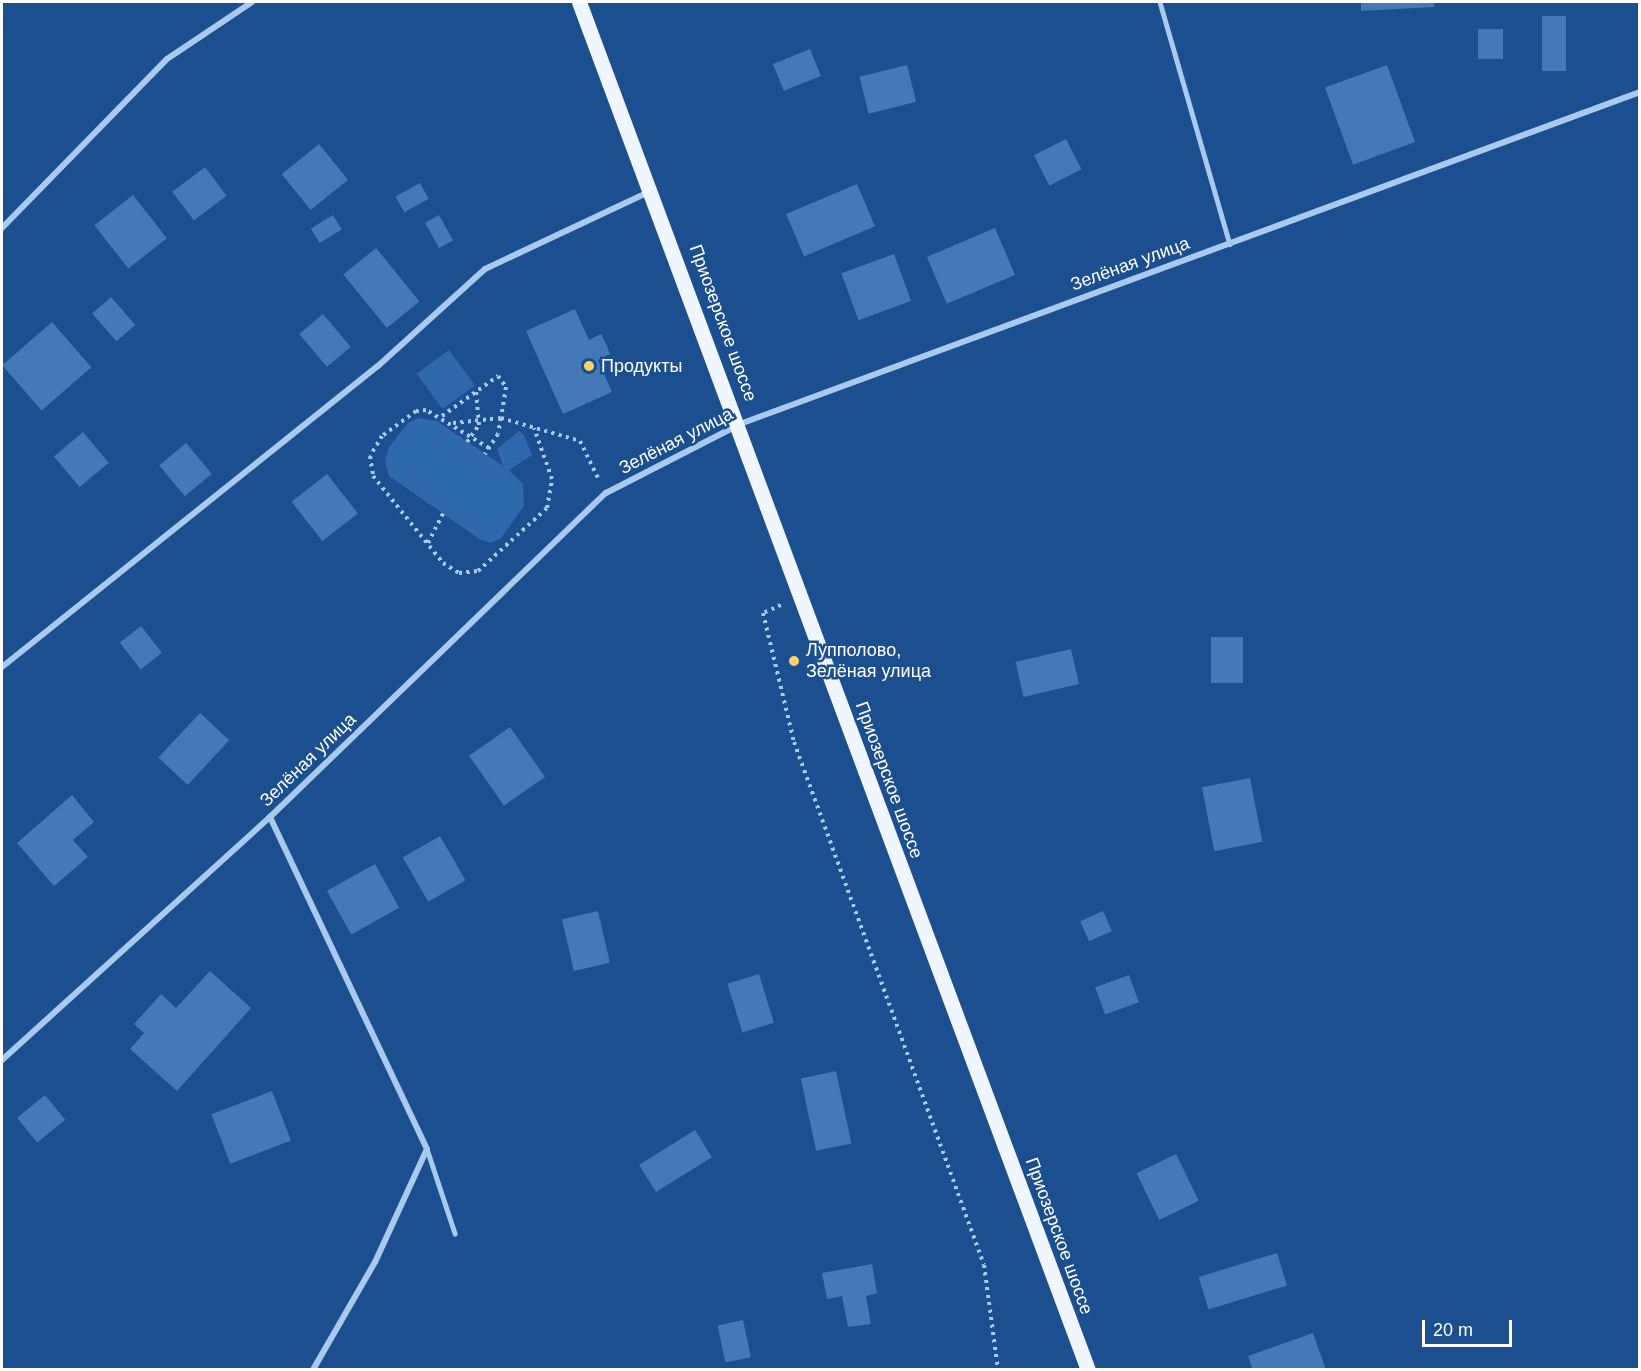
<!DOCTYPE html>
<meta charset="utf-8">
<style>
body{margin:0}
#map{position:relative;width:1641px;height:1371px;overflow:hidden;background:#1b4f8f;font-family:Helvetica,sans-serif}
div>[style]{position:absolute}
.green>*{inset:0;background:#2e69ad;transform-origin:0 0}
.building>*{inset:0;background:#4478b7;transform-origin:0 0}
.path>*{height:4px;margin-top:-2px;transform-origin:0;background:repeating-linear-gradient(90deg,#a9c9ee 0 3px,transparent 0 7.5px)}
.service>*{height:4.5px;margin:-2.25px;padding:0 2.25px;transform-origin:2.25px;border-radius:2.25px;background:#a9c9ee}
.minor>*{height:6px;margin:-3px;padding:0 3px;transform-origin:3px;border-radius:3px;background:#a9c9ee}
.primary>*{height:15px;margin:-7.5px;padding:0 7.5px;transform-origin:7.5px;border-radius:7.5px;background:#f0f6ff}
.dots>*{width:16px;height:16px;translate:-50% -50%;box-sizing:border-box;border:3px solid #1b4f8f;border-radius:50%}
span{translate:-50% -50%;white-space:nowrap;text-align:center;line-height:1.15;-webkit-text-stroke:5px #1b4f8f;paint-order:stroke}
.street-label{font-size:18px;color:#fff}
.poi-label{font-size:18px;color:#fff}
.left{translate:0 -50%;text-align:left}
.frame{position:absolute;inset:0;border:3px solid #fff;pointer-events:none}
.scale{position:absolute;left:1422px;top:1320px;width:90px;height:27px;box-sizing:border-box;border:3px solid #fff;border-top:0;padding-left:8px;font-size:18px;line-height:21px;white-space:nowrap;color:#fff;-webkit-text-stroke:4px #1b4f8f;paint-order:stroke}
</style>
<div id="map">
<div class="green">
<i style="left:449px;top:350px;width:44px;height:40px;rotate:54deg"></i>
<i style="clip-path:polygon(419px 418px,437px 421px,503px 466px,497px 449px,519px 431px,524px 435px,532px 455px,509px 470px,523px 484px,524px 506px,501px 538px,491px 543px,481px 540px,389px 476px,385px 461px,389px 447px,408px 423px)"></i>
</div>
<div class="building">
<i style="clip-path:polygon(1361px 2px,1434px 2px,1434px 7px,1361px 11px)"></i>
<i style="left:1542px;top:16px;width:24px;height:55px"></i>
<i style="left:1478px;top:29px;width:25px;height:30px"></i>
<i style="left:810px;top:49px;width:29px;height:40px;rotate:68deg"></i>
<i style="left:907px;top:65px;width:38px;height:49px;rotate:76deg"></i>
<i style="left:1387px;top:65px;width:82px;height:66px;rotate:70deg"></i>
<i style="left:1066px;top:139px;width:34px;height:36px;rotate:63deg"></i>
<i style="left:319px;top:144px;width:46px;height:48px;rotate:51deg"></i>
<i style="left:205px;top:167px;width:36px;height:41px;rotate:53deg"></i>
<i style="left:420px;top:183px;width:18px;height:28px;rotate:61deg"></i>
<i style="left:857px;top:184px;width:46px;height:77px;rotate:67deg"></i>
<i style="left:133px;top:195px;width:55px;height:49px;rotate:52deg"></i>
<i style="left:333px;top:215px;width:17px;height:26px;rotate:59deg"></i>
<i style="left:439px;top:215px;width:29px;height:16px;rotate:61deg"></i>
<i style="left:995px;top:228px;width:51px;height:74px;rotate:67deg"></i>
<i style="left:376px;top:248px;width:69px;height:42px;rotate:51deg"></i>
<i style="left:894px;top:254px;width:50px;height:56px;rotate:70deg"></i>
<i style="left:111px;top:297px;width:37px;height:25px;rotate:49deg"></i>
<i style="clip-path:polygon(575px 309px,589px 340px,601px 334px,606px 344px,610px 354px,598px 360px,612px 392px,563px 414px,526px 331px)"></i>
<i style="left:323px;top:314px;width:43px;height:31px;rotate:50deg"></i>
<i style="left:52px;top:322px;width:60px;height:66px;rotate:49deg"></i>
<i style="left:83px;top:432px;width:40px;height:38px;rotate:50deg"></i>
<i style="left:186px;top:443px;width:40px;height:35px;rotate:50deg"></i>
<i style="left:327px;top:474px;width:50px;height:45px;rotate:52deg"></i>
<i style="left:141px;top:626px;width:34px;height:27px;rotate:52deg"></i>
<i style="left:1211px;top:637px;width:32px;height:46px"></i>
<i style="left:1071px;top:649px;width:36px;height:57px;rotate:77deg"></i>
<i style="left:200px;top:713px;width:40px;height:61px;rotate:43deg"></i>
<i style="left:510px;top:727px;width:61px;height:50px;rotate:55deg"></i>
<i style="left:1250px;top:778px;width:65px;height:49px;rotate:79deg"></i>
<i style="clip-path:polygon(72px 795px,94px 822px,73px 840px,88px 857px,54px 886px,17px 843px)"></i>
<i style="left:440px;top:836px;width:51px;height:43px;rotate:60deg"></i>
<i style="left:375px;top:864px;width:50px;height:55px;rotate:61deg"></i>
<i style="left:598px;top:911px;width:53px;height:37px;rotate:77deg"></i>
<i style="left:1103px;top:911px;width:22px;height:25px;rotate:66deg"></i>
<i style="clip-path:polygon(210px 971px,251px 1008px,177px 1091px,130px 1049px,144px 1033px,134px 1024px,161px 994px,176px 1008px)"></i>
<i style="left:759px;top:974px;width:51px;height:33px;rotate:73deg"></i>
<i style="left:1129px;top:975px;width:29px;height:36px;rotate:70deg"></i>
<i style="left:836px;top:1071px;width:74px;height:36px;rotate:78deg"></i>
<i style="left:272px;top:1091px;width:53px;height:65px;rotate:69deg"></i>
<i style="left:45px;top:1095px;width:32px;height:36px;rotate:51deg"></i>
<i style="left:695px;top:1130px;width:32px;height:66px;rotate:58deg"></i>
<i style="left:1176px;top:1154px;width:52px;height:44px;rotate:64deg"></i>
<i style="left:1277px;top:1253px;width:34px;height:82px;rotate:73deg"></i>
<i style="clip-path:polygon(872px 1264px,877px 1293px,866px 1296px,871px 1324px,848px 1327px,842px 1296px,827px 1299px,822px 1273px)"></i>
<i style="left:743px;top:1320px;width:38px;height:26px;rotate:78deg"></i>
<i style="clip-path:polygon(1313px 1333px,1326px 1370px,1253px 1370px,1248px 1356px)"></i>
</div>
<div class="path">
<i style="left:442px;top:416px;width:69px;rotate:-35.5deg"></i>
<i style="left:498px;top:376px;width:14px;rotate:54deg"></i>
<i style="left:506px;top:387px;width:31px;rotate:99deg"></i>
<i style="left:501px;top:418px;width:16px;rotate:101deg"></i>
<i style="left:498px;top:434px;width:24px;rotate:123deg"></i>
<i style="left:453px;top:423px;width:48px;rotate:-5.9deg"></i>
<i style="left:501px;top:418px;width:82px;rotate:16.2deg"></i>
<i style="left:580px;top:441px;width:41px;rotate:64.1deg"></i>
<i style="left:467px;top:442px;width:21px;rotate:-55deg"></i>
<i style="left:479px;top:425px;width:33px;rotate:-95deg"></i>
<i style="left:489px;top:448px;width:74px;rotate:-148.9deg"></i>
<i style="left:426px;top:410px;width:10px;rotate:174deg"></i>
<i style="left:416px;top:411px;width:42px;rotate:143.7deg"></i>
<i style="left:382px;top:436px;width:23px;rotate:121deg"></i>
<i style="left:370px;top:456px;width:20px;rotate:81deg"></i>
<i style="left:373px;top:476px;width:112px;rotate:51.2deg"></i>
<i style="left:443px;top:563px;width:19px;rotate:32deg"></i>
<i style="left:459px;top:573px;width:19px;rotate:-6deg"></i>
<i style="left:478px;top:571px;width:93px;rotate:-42.4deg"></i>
<i style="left:547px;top:508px;width:29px;rotate:-80deg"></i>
<i style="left:552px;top:479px;width:54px;rotate:-109.4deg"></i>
<i style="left:428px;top:543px;width:33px;rotate:-63deg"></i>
<i style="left:781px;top:605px;width:20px;rotate:156deg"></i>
<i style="left:763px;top:613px;width:133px;rotate:76.5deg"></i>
<i style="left:794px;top:742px;width:556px;rotate:70.03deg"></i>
<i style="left:984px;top:1265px;width:106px;rotate:82.4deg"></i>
</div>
<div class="service">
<i style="left:1160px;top:2px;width:252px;rotate:73.9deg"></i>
<i style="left:427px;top:1149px;width:89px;rotate:71.6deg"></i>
</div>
<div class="minor">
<i style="left:2px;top:228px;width:236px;rotate:-45.7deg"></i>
<i style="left:167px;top:59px;width:102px;rotate:-33.8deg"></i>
<i style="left:2px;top:667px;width:482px;rotate:-38.7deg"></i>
<i style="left:378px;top:366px;width:144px;rotate:-42.2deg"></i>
<i style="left:485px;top:269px;width:181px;rotate:-25.2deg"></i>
<i style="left:270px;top:817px;width:367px;rotate:64.7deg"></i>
<i style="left:427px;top:1149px;width:124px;rotate:114.7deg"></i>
<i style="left:375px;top:1262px;width:125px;rotate:119.9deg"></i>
<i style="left:2px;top:1060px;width:362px;rotate:-42.2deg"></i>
<i style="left:270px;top:817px;width:467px;rotate:-44deg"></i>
<i style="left:606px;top:493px;width:151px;rotate:-27.2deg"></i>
<i style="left:740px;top:424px;width:959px;rotate:-20.25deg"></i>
</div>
<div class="primary">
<i style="left:579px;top:2px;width:1460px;rotate:69.59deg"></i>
</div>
<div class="dots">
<i style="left:589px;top:366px;background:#ffd166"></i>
<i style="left:794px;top:661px;background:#ffd166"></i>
</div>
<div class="street-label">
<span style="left:1130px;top:264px;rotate:-20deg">Зелёная улица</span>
<span style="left:723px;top:323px;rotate:70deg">Приозерское шоссе</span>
<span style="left:676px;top:441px;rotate:-27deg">Зелёная улица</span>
<span style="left:308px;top:760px;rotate:-44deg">Зелёная улица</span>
<span style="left:889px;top:780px;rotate:70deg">Приозерское шоссе</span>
<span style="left:1059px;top:1236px;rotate:70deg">Приозерское шоссе</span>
</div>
<div class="poi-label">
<span class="left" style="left:601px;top:366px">Продукты</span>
<span class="left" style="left:806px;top:661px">Лупполово,<br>Зелёная улица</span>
</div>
<div class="frame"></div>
<div class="scale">20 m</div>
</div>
